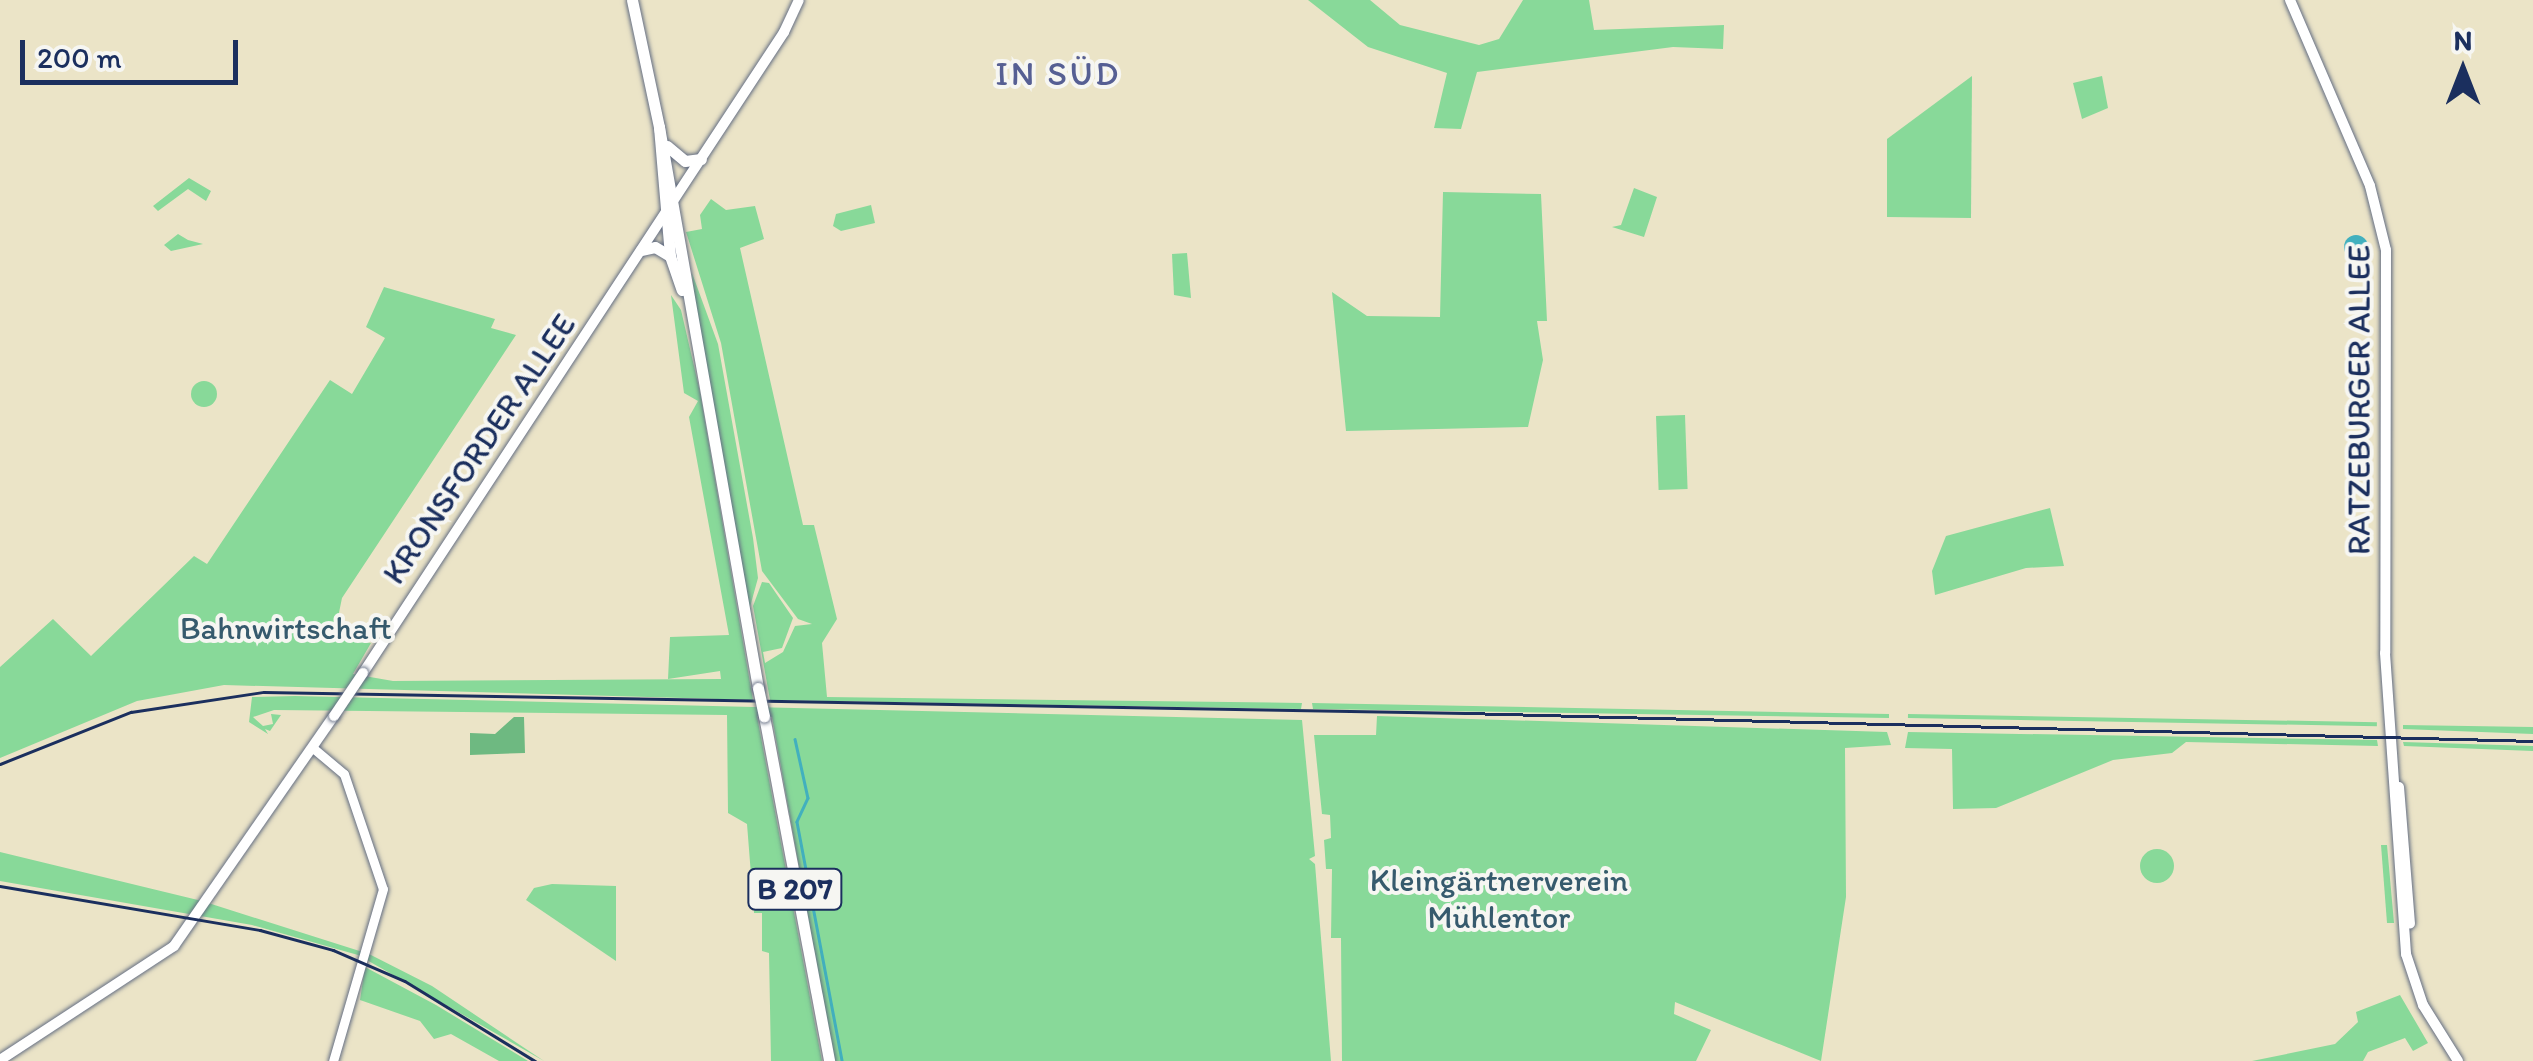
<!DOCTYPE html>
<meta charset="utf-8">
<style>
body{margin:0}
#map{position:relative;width:2533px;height:1061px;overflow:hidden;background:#ebe4c7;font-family:Itim,sans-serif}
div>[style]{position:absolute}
.green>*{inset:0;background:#88d999;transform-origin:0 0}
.round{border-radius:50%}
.forest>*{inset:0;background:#6eb981}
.water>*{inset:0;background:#42b0be}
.stream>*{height:2.5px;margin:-1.25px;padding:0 1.25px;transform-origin:1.25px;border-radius:1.25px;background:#42b0be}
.roads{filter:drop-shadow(0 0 2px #646e83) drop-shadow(0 0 2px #646e83)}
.tertiary>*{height:9px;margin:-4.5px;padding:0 4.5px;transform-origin:4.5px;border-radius:4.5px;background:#fff}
.secondary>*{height:10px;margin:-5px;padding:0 5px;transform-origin:5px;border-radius:5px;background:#fff}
.primary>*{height:11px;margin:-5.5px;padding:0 5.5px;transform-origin:5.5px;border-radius:5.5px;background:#fff}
.rail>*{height:2.5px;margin:-1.25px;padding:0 1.25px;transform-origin:1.25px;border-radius:1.25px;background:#1b2f5e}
.bridges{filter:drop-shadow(0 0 2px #646e83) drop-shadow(0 0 2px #646e83)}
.secondary-bridge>*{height:10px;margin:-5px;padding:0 5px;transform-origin:5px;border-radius:5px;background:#fff}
.primary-bridge>*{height:11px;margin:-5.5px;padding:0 5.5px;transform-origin:5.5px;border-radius:5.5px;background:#fff}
span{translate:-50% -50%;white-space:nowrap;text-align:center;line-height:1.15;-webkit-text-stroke:8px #f6f6f2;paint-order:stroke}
.shield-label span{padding:2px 8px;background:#f6f6f2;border:2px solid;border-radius:8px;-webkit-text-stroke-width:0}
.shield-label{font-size:30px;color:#1b2f5e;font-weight:700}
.street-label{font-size:32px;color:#1b2f5e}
.park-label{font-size:32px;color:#365a6d}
.neighbourhood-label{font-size:35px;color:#565f93;letter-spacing:2.5px}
.north{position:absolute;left:2413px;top:20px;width:100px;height:100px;-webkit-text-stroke:8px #f6f6f2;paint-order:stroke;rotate:0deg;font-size:28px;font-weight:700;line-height:40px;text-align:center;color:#1b2f5e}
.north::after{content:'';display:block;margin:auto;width:35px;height:45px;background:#1b2f5e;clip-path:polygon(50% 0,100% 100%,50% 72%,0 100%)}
.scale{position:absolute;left:20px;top:40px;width:218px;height:45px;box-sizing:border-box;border:5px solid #1b2f5e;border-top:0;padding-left:12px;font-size:30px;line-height:35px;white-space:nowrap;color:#1b2f5e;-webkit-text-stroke:8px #f6f6f2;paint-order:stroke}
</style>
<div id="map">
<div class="green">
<i style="clip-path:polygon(1308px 0,1370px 0,1400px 25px,1479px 45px,1499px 39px,1523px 0,1589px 0,1594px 30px,1724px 25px,1723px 49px,1673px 47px,1477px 72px,1461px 129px,1434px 128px,1447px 73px,1368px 47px)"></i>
<i style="clip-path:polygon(1972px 76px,1971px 218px,1887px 217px,1887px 139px)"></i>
<i style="clip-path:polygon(2102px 76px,2108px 108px,2082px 119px,2073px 83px)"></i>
<i style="clip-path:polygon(189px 178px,211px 191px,206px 201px,188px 189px,158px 211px,153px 206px)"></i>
<i style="clip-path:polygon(1634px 188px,1657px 197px,1644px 237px,1612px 227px,1621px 225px)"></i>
<i style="clip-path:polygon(1443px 192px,1541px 194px,1547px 321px,1537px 321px,1543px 360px,1528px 427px,1346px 431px,1332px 292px,1367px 316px,1440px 317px)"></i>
<i style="clip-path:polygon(711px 199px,726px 210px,755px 206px,764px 239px,740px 248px,803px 525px,814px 525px,837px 619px,822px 643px,827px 697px,1302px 703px,1301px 709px,770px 700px,753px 606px,762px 582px,769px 583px,793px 618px,782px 648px,763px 652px,765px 663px,783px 652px,795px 626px,812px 624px,798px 619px,762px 571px,721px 343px,686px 232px,702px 229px,700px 215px)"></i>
<i style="clip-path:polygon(871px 205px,875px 223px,841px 231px,833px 226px,836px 214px)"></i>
<i style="clip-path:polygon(178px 234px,188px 240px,203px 244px,171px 251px,164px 245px)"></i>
<i style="clip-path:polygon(1187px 253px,1191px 298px,1174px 295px,1172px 254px)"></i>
<i style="clip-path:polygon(692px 273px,718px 344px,753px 538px,758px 578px,750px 607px,761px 672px,696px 312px)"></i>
<i style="clip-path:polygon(384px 287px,495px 319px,491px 328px,516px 335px,342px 598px,334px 637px,371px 643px,353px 674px,393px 681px,721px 679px,720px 671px,668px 679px,670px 637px,729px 635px,689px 417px,698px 401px,684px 393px,671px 295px,681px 310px,700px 392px,753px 700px,224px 685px,137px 701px,0 758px,0 667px,53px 619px,91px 656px,194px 556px,207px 564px,330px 380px,352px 394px,385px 338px,366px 327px)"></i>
<i class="round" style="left:191px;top:381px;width:26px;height:26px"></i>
<i style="left:1685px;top:415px;width:74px;height:29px;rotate:88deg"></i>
<i style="clip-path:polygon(2050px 508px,2064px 566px,2026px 568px,1935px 595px,1932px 571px,1946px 536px)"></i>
<i style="clip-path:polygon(295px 696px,1302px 720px,1315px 856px,1309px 859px,1315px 864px,1331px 1061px,834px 1061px,772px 717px,757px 716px,822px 1061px,771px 1061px,769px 953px,762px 951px,762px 913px,754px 913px,747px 824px,728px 813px,727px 715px,274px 710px,253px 717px,263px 726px,273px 724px,271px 714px,281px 715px,270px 731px,265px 729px,268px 734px,249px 722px,252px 697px)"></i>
<i style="clip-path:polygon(1312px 703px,1889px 714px,1889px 718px,1313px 709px)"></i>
<i style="left:1908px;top:714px;width:469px;height:4px;rotate:1deg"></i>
<i style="clip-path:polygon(1377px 716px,1887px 732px,1891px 745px,1845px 748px,1846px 897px,1821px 1061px,1675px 1002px,1674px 1014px,1711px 1030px,1696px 1061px,1342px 1061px,1341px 938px,1331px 938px,1332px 869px,1326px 869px,1324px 840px,1331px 838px,1330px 815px,1322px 814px,1314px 735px,1376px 735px)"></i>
<i style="clip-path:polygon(2403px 725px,2533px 727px,2533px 734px,2403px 729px)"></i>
<i style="clip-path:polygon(1908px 732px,2377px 740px,2378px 746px,2186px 742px,2172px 753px,2113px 760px,1996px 808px,1953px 809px,1952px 749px,1905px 748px)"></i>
<i style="clip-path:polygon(2403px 742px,2533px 746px,2533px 751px,2404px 746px)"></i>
<i style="clip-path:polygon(2381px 845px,2387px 845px,2394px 923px,2387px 923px)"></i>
<i class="round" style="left:2140px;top:849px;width:34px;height:34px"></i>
<i style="clip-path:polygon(0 852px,202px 901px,369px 954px,432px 986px,544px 1061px,358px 955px,252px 925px,0 881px)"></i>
<i style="clip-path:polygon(552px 884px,616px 886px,616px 961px,526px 900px,534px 888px)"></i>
<i style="clip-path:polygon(365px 967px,436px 1005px,528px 1061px,499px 1061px,451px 1034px,434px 1039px,420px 1021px,360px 1000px)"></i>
<i style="clip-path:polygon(2400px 995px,2428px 1043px,2413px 1051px,2405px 1038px,2368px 1052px,2363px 1061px,2252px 1061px,2335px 1044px,2358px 1022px,2356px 1012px)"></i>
</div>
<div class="forest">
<i style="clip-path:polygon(514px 717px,524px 717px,525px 753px,470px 755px,470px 733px,495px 734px)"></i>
</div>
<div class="water">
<i class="round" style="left:2344px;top:235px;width:24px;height:24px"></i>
</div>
<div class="stream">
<i style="left:795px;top:739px;width:60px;rotate:77.6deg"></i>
<i style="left:808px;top:798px;width:26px;rotate:115deg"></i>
<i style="left:797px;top:822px;width:243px;rotate:79.3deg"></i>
</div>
<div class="roads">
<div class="tertiary">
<i style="left:313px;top:748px;width:40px;rotate:40deg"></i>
<i style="left:344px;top:774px;width:121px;rotate:71.3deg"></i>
<i style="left:383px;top:889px;width:179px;rotate:106.2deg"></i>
</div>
<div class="secondary">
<i style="left:2290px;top:0;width:202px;rotate:66.7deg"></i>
<i style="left:2370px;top:186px;width:66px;rotate:76deg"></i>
<i style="left:2386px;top:250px;width:403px;rotate:90.1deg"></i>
<i style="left:2385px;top:653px;width:302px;rotate:86deg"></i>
<i style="left:2406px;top:954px;width:54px;rotate:71.6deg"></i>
<i style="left:2423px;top:1005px;width:66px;rotate:58deg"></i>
<i style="left:363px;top:673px;width:767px;rotate:-56.7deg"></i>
<i style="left:784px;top:32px;width:35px;rotate:-65deg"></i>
<i style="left:2399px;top:787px;width:137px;rotate:85.4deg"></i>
<i style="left:0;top:1060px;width:208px;rotate:-33.2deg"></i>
<i style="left:174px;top:946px;width:280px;rotate:-55.2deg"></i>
</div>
<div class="primary">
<i style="left:632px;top:0;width:130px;rotate:78deg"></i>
<i style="left:659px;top:127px;width:129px;rotate:85.1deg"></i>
<i style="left:670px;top:256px;width:36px;rotate:71deg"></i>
<i style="left:659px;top:127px;width:570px;rotate:79.99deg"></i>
<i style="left:667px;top:146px;width:23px;rotate:40deg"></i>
<i style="left:685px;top:161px;width:16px;rotate:-7deg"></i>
<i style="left:641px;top:250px;width:14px;rotate:-12deg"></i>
<i style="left:655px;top:247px;width:17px;rotate:31deg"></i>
<i style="left:764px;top:716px;width:351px;rotate:79.3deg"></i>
</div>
</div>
<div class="rail">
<i style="left:0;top:764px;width:141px;rotate:-21.7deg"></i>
<i style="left:131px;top:712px;width:134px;rotate:-8.6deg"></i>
<i style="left:264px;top:692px;width:1201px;rotate:1deg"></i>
<i style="left:1465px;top:713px;width:1068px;rotate:1.5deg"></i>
<i style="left:0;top:886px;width:264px;rotate:9.6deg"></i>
<i style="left:260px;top:930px;width:76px;rotate:15.3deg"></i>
<i style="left:333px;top:950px;width:78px;rotate:23.3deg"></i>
<i style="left:405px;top:981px;width:153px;rotate:31.6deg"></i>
</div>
<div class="bridges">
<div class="secondary-bridge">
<i style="left:334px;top:716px;width:52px;rotate:-56deg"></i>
</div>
<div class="primary-bridge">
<i style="left:758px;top:688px;width:29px;rotate:78deg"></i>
</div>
</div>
<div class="shield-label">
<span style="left:795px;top:889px">B 207</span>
</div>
<div class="street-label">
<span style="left:2359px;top:400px;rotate:-90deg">RATZEBURGER ALLEE</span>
<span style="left:479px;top:449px;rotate:-56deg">KRONSFORDER ALLEE</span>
</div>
<div class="park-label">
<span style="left:286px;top:628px">Bahnwirtschaft</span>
<span style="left:1499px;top:899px">Kleingärtnerverein<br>Mühlentor</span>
</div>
<div class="neighbourhood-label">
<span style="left:1058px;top:73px">IN SÜD</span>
</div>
<div class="north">N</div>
<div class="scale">200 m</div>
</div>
